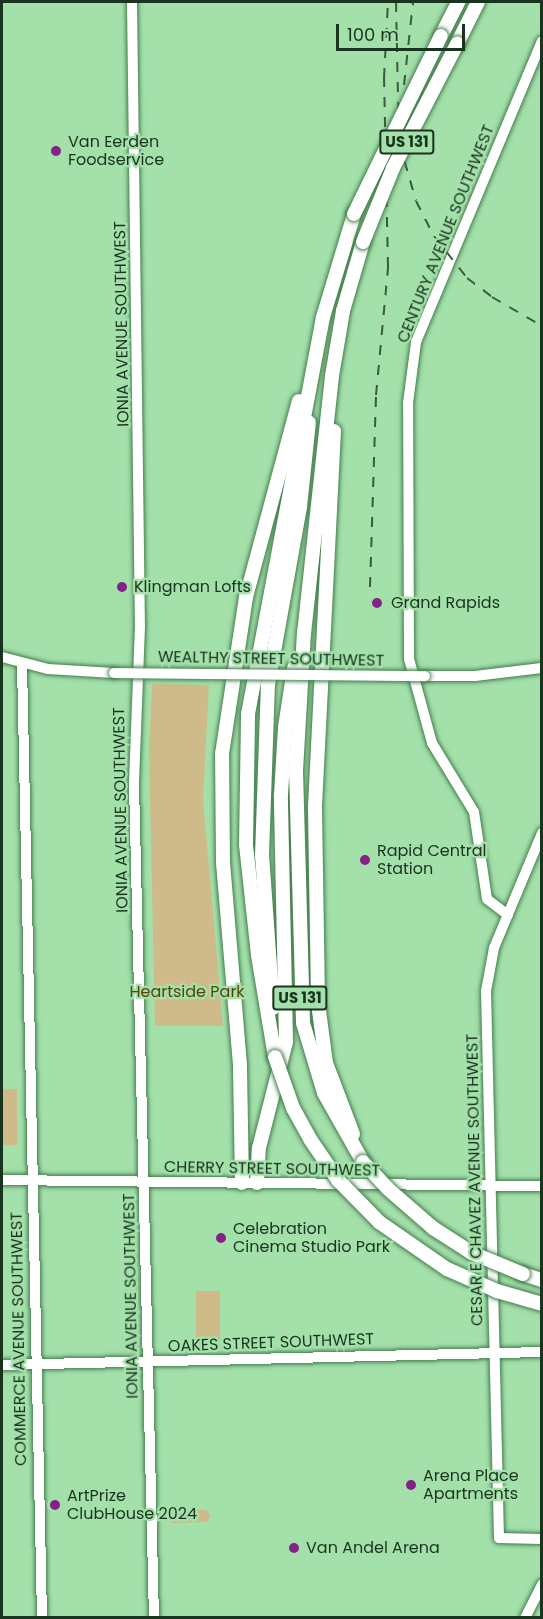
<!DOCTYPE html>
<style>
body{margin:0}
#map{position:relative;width:543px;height:1619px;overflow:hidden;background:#a3e0aa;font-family:Poppins,sans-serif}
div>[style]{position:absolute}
.green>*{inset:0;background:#cfbb8a;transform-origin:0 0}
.roads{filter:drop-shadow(0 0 2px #437d4c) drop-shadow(0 0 2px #437d4c)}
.secondary>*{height:10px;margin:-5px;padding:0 5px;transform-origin:5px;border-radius:5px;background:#fff}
.highway>*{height:14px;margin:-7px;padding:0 7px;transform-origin:7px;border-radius:7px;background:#fff}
.rail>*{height:2px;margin-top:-1px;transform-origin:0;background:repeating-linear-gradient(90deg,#395a3d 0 10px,transparent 0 20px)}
.bridges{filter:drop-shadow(0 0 2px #437d4c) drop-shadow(0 0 2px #437d4c)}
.secondary-bridge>*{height:10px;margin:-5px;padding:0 5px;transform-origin:5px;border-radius:5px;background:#fff}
.highway-bridge>*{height:14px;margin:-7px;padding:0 7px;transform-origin:7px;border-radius:7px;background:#fff}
.dots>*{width:16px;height:16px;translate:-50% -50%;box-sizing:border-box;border:3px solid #a3e0aa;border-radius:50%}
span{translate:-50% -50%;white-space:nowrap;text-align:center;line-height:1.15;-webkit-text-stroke:4.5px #a3e0aa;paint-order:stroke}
.shield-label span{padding:2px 4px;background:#a3e0aa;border:2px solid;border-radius:4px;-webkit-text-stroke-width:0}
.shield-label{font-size:15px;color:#1a331e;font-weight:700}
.poi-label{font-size:16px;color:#1a331e}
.left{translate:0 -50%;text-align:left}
.street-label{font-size:16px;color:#1a331e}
.park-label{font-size:16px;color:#574308}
.frame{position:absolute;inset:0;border:3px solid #1a331e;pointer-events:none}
.scale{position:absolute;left:336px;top:24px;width:129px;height:27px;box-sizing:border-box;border:3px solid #1a331e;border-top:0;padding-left:8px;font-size:18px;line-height:21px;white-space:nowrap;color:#1a331e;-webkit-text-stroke:4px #a3e0aa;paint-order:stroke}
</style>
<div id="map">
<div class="green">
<i style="clip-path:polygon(152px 684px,209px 685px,203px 799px,223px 1026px,155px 1026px,149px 752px)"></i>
<i style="left:2px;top:1089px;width:15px;height:56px"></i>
<i style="left:196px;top:1291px;width:24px;height:55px"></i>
<i style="clip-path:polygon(171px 1510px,206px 1510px,211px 1516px,207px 1522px,172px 1523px,166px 1516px)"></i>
</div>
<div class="roads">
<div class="secondary">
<i style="left:132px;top:2px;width:624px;rotate:89.27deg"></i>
<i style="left:140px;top:626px;width:157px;rotate:92.2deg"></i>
<i style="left:134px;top:783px;width:835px;rotate:88.63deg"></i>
<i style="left:2px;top:657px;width:48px;rotate:14.6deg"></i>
<i style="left:48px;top:669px;width:66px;rotate:3.5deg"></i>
<i style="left:22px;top:663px;width:955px;rotate:88.8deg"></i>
<i style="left:425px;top:676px;width:50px"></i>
<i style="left:475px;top:676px;width:67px;rotate:-6.8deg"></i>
<i style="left:542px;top:833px;width:125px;rotate:112.7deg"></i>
<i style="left:494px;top:948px;width:44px;rotate:100.5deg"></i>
<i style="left:486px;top:991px;width:547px;rotate:88.64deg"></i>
<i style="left:499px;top:1538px;width:43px;rotate:1.3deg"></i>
<i style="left:508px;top:915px;width:26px;rotate:-143deg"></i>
<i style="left:487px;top:899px;width:88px;rotate:-98.5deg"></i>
<i style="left:474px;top:812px;width:81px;rotate:-121.3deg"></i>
<i style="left:432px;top:743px;width:87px;rotate:-105.3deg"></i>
<i style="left:409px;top:659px;width:256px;rotate:-90.2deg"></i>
<i style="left:408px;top:403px;width:62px;rotate:-82.5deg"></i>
<i style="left:416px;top:342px;width:326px;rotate:-67.3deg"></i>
<i style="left:2px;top:1180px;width:540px;rotate:0.64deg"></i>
<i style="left:2px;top:1365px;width:540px;rotate:-1.38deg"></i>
<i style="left:525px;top:1618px;width:38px;rotate:-63deg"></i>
</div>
<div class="highway">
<i style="left:441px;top:36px;width:38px;rotate:-63deg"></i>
<i style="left:457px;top:44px;width:47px;rotate:-63.4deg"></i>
<i style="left:363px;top:242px;width:72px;rotate:106.2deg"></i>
<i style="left:343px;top:311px;width:66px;rotate:99.6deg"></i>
<i style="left:332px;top:376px;width:258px;rotate:96.2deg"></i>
<i style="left:304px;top:632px;width:139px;rotate:93.3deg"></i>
<i style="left:296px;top:771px;width:252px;rotate:88.4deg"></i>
<i style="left:303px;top:1023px;width:73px;rotate:73.3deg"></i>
<i style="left:324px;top:1093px;width:79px;rotate:60.5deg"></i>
<i style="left:334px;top:431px;width:378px;rotate:92.9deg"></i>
<i style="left:315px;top:809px;width:194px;rotate:89.1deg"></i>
<i style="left:318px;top:1003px;width:61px;rotate:82.4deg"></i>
<i style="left:326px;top:1063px;width:76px;rotate:69.2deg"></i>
<i style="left:273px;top:1008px;width:153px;rotate:-94.1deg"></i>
<i style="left:262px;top:855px;width:170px;rotate:-88deg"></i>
<i style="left:268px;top:685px;width:181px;rotate:-79.8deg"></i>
<i style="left:300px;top:507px;width:85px;rotate:-84deg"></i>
<i style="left:275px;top:1057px;width:103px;rotate:-99.5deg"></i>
<i style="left:258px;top:955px;width:111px;rotate:-96.2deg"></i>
<i style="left:246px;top:845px;width:131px;rotate:-89.1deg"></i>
<i style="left:248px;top:714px;width:404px;rotate:-79.3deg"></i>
<i style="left:323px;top:317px;width:108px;rotate:-73.2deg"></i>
<i style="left:242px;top:1183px;width:118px;rotate:-91deg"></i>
<i style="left:240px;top:1065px;width:203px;rotate:-94.8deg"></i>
<i style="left:223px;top:863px;width:109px;rotate:-90.5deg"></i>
<i style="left:222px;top:754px;width:159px;rotate:-81.3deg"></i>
<i style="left:246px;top:597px;width:203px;rotate:-74.9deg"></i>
<i style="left:257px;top:1183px;width:35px;rotate:-87deg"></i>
<i style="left:259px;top:1148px;width:109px;rotate:-75.7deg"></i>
<i style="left:286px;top:1042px;width:247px;rotate:-91.2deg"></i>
<i style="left:281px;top:795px;width:68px;rotate:-86.6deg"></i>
<i style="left:285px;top:727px;width:60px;rotate:-81.3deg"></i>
<i style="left:523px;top:1274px;width:20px;rotate:18deg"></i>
</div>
</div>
<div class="rail">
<i style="left:396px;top:2px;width:140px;rotate:88.8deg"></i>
<i style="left:399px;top:142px;width:61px;rotate:73.9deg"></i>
<i style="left:416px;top:201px;width:39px;rotate:63deg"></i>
<i style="left:434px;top:236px;width:53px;rotate:51.8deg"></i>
<i style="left:467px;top:278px;width:31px;rotate:37deg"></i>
<i style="left:492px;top:297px;width:58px;rotate:30.1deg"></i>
<i style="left:404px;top:85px;width:83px;rotate:-83.8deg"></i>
<i style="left:370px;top:587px;width:192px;rotate:-88.2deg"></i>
<i style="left:376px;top:395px;width:129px;rotate:-84.6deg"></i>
<i style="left:388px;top:267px;width:189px;rotate:-91.2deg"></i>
<i style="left:384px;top:78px;width:76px;rotate:-87deg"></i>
</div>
<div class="bridges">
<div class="secondary-bridge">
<i style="left:114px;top:673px;width:311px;rotate:0.6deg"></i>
</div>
<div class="highway-bridge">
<i style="left:354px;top:214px;width:198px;rotate:-64deg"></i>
<i style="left:363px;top:242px;width:80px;rotate:-67.9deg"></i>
<i style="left:393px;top:168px;width:140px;rotate:-62.7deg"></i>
<i style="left:275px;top:1057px;width:54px;rotate:70.6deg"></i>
<i style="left:293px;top:1108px;width:35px;rotate:61deg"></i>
<i style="left:310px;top:1139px;width:50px;rotate:55.7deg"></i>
<i style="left:338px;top:1180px;width:59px;rotate:45.7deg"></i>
<i style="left:379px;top:1222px;width:83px;rotate:34.7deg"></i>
<i style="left:447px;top:1269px;width:55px;rotate:23.7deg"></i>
<i style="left:497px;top:1291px;width:47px;rotate:16.1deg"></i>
<i style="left:363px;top:1162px;width:35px;rotate:47deg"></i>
<i style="left:387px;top:1188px;width:61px;rotate:41deg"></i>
<i style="left:433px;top:1228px;width:46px;rotate:32.7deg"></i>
<i style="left:472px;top:1253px;width:55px;rotate:22.4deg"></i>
</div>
</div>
<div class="dots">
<i style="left:56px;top:151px;background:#861f87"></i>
<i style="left:122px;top:587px;background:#861f87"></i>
<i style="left:377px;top:603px;background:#861f87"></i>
<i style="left:365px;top:860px;background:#861f87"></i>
<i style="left:221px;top:1238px;background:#861f87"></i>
<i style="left:411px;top:1485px;background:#861f87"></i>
<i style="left:55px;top:1505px;background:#861f87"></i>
<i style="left:294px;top:1548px;background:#861f87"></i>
</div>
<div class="shield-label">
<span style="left:407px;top:142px">US 131</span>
<span style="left:300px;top:998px">US 131</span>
</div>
<div class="poi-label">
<span class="left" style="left:68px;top:151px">Van Eerden<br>Foodservice</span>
<span class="left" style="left:134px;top:587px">Klingman Lofts</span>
<span class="left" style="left:391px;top:603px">Grand Rapids</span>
<span class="left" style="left:377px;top:860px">Rapid Central<br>Station</span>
<span class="left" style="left:233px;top:1238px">Celebration<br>Cinema Studio Park</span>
<span class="left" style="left:423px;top:1485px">Arena Place<br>Apartments</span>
<span class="left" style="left:67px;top:1505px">ArtPrize<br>ClubHouse 2024</span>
<span class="left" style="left:306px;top:1548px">Van Andel Arena</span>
</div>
<div class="street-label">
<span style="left:446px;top:234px;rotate:-68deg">CENTURY AVENUE SOUTHWEST</span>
<span style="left:122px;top:324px;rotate:-91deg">IONIA AVENUE SOUTHWEST</span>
<span style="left:271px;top:659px;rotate:1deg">WEALTHY STREET SOUTHWEST</span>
<span style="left:121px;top:810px;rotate:-91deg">IONIA AVENUE SOUTHWEST</span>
<span style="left:272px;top:1169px;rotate:1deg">CHERRY STREET SOUTHWEST</span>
<span style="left:475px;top:1180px;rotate:-91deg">CESAR E CHAVEZ AVENUE SOUTHWEST</span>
<span style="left:131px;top:1296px;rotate:-91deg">IONIA AVENUE SOUTHWEST</span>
<span style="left:19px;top:1339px;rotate:-91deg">COMMERCE AVENUE SOUTHWEST</span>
<span style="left:271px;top:1343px;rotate:-2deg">OAKES STREET SOUTHWEST</span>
</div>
<div class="park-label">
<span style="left:187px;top:992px">Heartside Park</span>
</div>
<div class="frame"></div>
<div class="scale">100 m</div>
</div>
